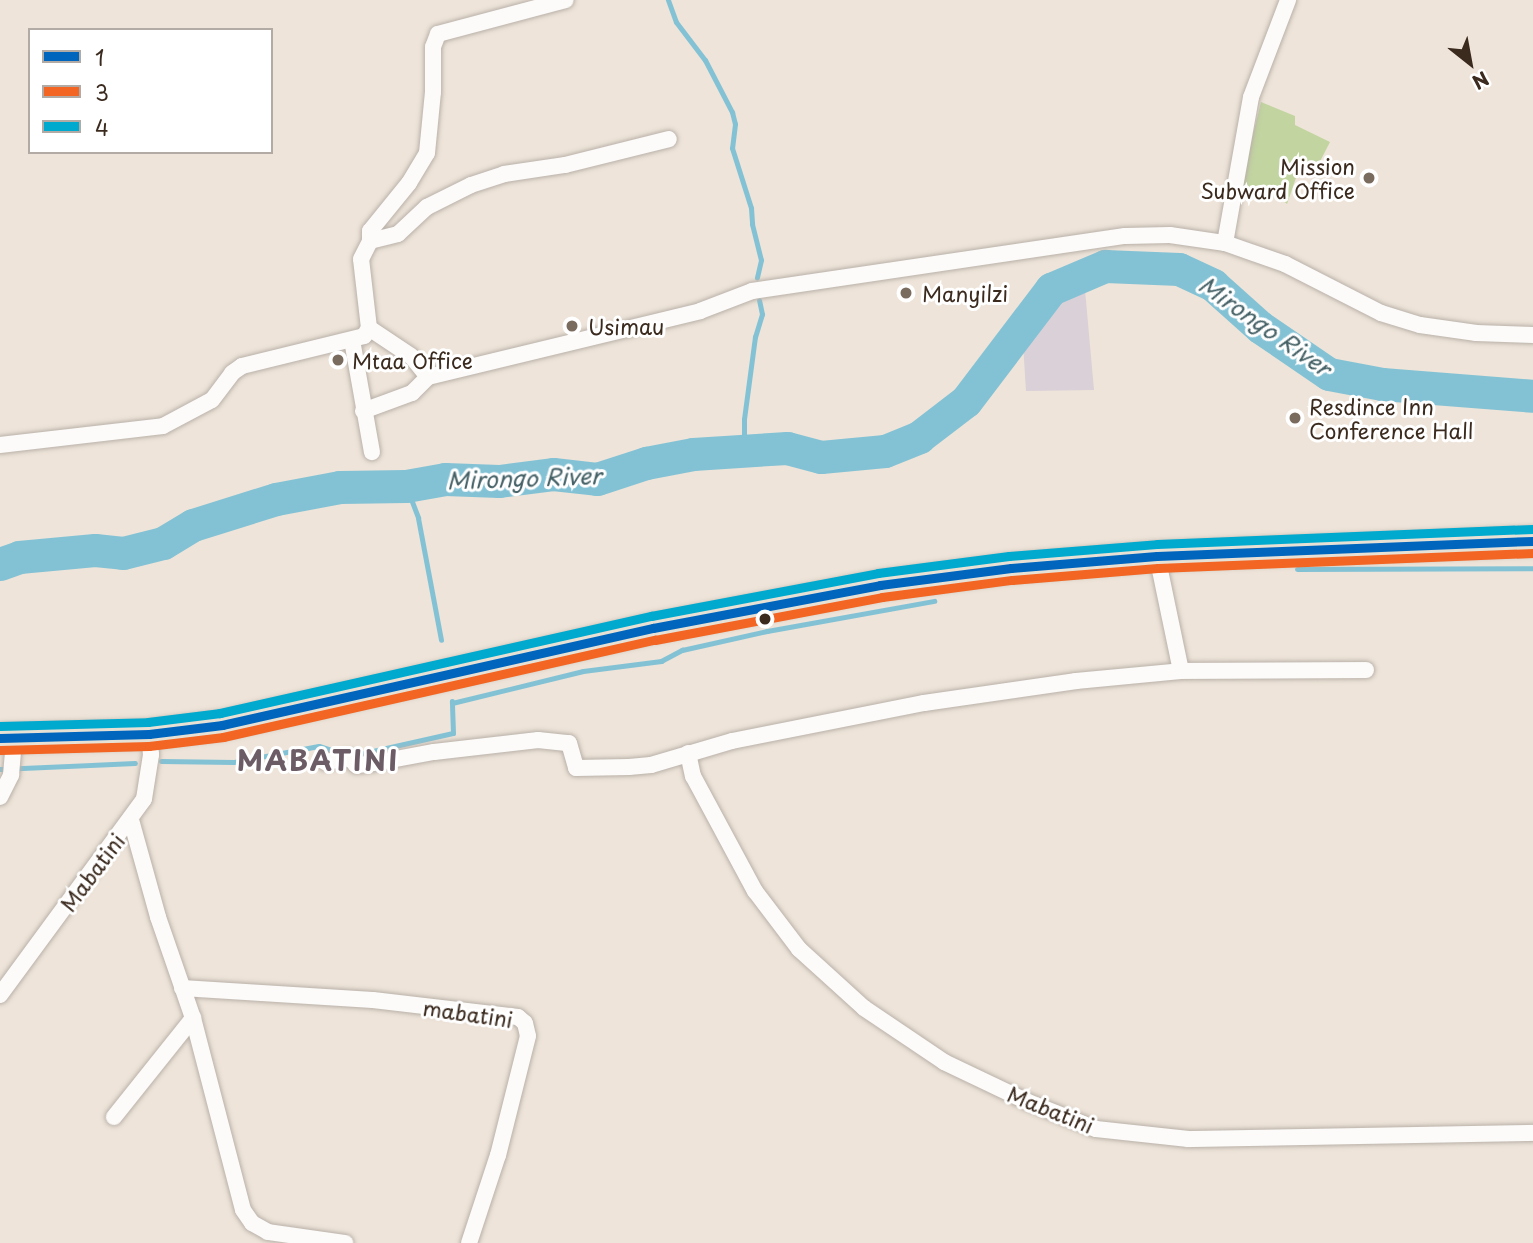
<!DOCTYPE html>
<style>
body{margin:0}
#map{position:relative;width:1533px;height:1243px;overflow:hidden;background:#eee4d9;font-family:"Playpen Sans",sans-serif}
div>[style]{position:absolute}
.industrial>*{inset:0;background:#d9d0d8}
.green>*{inset:0;background:#c2d4a0}
.stream>*{height:5px;margin:-2.5px;padding:0 2.5px;transform-origin:2.5px;border-radius:2.5px;background:#83c2d5}
.river>*{height:33px;margin:-16.5px;padding:0 16.5px;transform-origin:16.5px;border-radius:16.5px;background:#83c2d5}
.roads{filter:drop-shadow(0 0 2px #b9b1a9) drop-shadow(0 0 2px #b9b1a9)}
.street>*{height:16px;margin:-8px;padding:0 8px;transform-origin:8px;border-radius:8px;background:#fcfbf9}
.highway>*{height:28px;margin:-14px;padding:0 14px;transform-origin:14px;border-radius:14px;background:#e7e1d5}
.bus-1>*{height:9px;margin:-4.5px;padding:0 4.5px;transform-origin:4.5px;border-radius:4.5px;background:#0065bd}
.bus-2>*{height:9px;margin:-4.5px;padding:0 4.5px;transform-origin:4.5px;border-radius:4.5px;background:#f26522}
.bus-3>*{height:9px;margin:-4.5px;padding:0 4.5px;transform-origin:4.5px;border-radius:4.5px;background:#00a9ce}
.dots>*{width:19px;height:19px;translate:-50% -50%;box-sizing:border-box;border:4px solid #fff;border-radius:50%}
span{translate:-50% -50%;white-space:nowrap;text-align:center;line-height:1.15;-webkit-text-stroke:6px #fff;paint-order:stroke}
.poi-label{font-size:21px;color:#3b2a1e}
.right{translate:-100% -50%;text-align:right}
.left{translate:0 -50%;text-align:left}
.street-label{font-size:21px;color:#3b2a1e}
.water-label{font-size:23px;color:#456166;font-style:italic}
.district-label{font-size:28px;color:#6b5c65;font-weight:700;letter-spacing:2px}
.legend{position:absolute;left:28px;top:28px;width:245px;height:126px;box-sizing:border-box;background:#fff;border:2px solid #b1aaa5;margin:0;padding:9px 12px;list-style:none;font-size:21px;color:#3b2a1e}
.legend li{display:flex;align-items:center;gap:14px;height:35px}
.legend b{width:35px;border:2px solid #b1aaa5}
.north{position:absolute;left:1435px;top:28px;width:70px;height:70px;-webkit-text-stroke:5px #fff;paint-order:stroke;rotate:149deg;font-size:19px;font-weight:700;line-height:28px;text-align:center;color:#3b2a1e}
.north::after{content:'';display:block;margin:auto;width:24px;height:32px;background:#3b2a1e;clip-path:polygon(50% 0,100% 100%,50% 72%,0 100%)}
</style>
<div id="map">
<div class="industrial">
<i style="clip-path:polygon(1084px 279px,1094px 390px,1026px 391px,1023px 343px)"></i>
</div>
<div class="green">
<i style="clip-path:polygon(1261px 102px,1295px 116px,1295px 125px,1330px 142px,1313px 175px,1299px 169px,1287px 204px,1267px 187px,1238px 196px)"></i>
</div>
<div class="stream">
<i style="left:668px;top:0;width:23px;rotate:70deg"></i>
<i style="left:676px;top:22px;width:48px;rotate:52.7deg"></i>
<i style="left:705px;top:60px;width:59px;rotate:62.6deg"></i>
<i style="left:732px;top:112px;width:12px;rotate:76deg"></i>
<i style="left:735px;top:124px;width:24px;rotate:97deg"></i>
<i style="left:732px;top:148px;width:63px;rotate:72.4deg"></i>
<i style="left:751px;top:208px;width:16px;rotate:86deg"></i>
<i style="left:752px;top:224px;width:37px;rotate:76deg"></i>
<i style="left:761px;top:260px;width:18px;rotate:103deg"></i>
<i style="left:744px;top:453px;width:34px;rotate:-90deg"></i>
<i style="left:744px;top:419px;width:83px;rotate:-82.4deg"></i>
<i style="left:755px;top:337px;width:24px;rotate:-73deg"></i>
<i style="left:762px;top:314px;width:14px;rotate:-102deg"></i>
<i style="left:406px;top:486px;width:34px;rotate:69deg"></i>
<i style="left:418px;top:518px;width:124px;rotate:79.3deg"></i>
<i style="left:1297px;top:569px;width:236px;rotate:-0.2deg"></i>
<i style="left:452px;top:703px;width:135px;rotate:-13.7deg"></i>
<i style="left:583px;top:671px;width:79px;rotate:-7.3deg"></i>
<i style="left:661px;top:661px;width:24px;rotate:-28deg"></i>
<i style="left:682px;top:650px;width:87px;rotate:-12.6deg"></i>
<i style="left:767px;top:631px;width:170px;rotate:-10.2deg"></i>
<i style="left:350px;top:753px;width:14px"></i>
<i style="left:364px;top:753px;width:91px;rotate:-12.7deg"></i>
<i style="left:453px;top:733px;width:32px;rotate:-92deg"></i>
<i style="left:161px;top:761px;width:73px;rotate:0.8deg"></i>
<i style="left:234px;top:762px;width:86px;rotate:-10.7deg"></i>
<i style="left:319px;top:746px;width:22px;rotate:18deg"></i>
<i style="left:0;top:769px;width:135px;rotate:-2.5deg"></i>
</div>
<div class="river">
<i style="left:0;top:564px;width:20px;rotate:-20deg"></i>
<i style="left:19px;top:557px;width:76px;rotate:-5.3deg"></i>
<i style="left:95px;top:550px;width:28px;rotate:6deg"></i>
<i style="left:123px;top:553px;width:41px;rotate:-14deg"></i>
<i style="left:163px;top:543px;width:35px;rotate:-31deg"></i>
<i style="left:193px;top:525px;width:87px;rotate:-17.4deg"></i>
<i style="left:276px;top:499px;width:65px;rotate:-10.6deg"></i>
<i style="left:340px;top:487px;width:66px;rotate:-0.9deg"></i>
<i style="left:406px;top:486px;width:40px;rotate:-10deg"></i>
<i style="left:445px;top:479px;width:54px;rotate:2.1deg"></i>
<i style="left:499px;top:481px;width:54px;rotate:-7.4deg"></i>
<i style="left:553px;top:474px;width:44px;rotate:6.5deg"></i>
<i style="left:597px;top:479px;width:52px;rotate:-18.1deg"></i>
<i style="left:646px;top:463px;width:48px;rotate:-10.8deg"></i>
<i style="left:693px;top:454px;width:94px;rotate:-3.7deg"></i>
<i style="left:787px;top:448px;width:35px;rotate:15deg"></i>
<i style="left:821px;top:457px;width:64px;rotate:-5.4deg"></i>
<i style="left:885px;top:451px;width:37px;rotate:-22deg"></i>
<i style="left:919px;top:437px;width:59px;rotate:-37.5deg"></i>
<i style="left:966px;top:401px;width:141px;rotate:-52.8deg"></i>
<i style="left:1051px;top:289px;width:59px;rotate:-23.1deg"></i>
<i style="left:1105px;top:266px;width:74px;rotate:2.3deg"></i>
<i style="left:1179px;top:269px;width:38px;rotate:25deg"></i>
<i style="left:1213px;top:285px;width:63px;rotate:41.8deg"></i>
<i style="left:1260px;top:327px;width:83px;rotate:34.3deg"></i>
<i style="left:1329px;top:374px;width:54px;rotate:10.7deg"></i>
<i style="left:1382px;top:384px;width:151px;rotate:4.5deg"></i>
</div>
<div class="roads">
<div class="street">
<i style="left:370px;top:241px;width:10px;rotate:-90deg"></i>
<i style="left:370px;top:231px;width:62px;rotate:-50.9deg"></i>
<i style="left:409px;top:183px;width:35px;rotate:-59deg"></i>
<i style="left:427px;top:153px;width:61px;rotate:-84.4deg"></i>
<i style="left:433px;top:92px;width:45px;rotate:-90deg"></i>
<i style="left:433px;top:47px;width:14px;rotate:-69deg"></i>
<i style="left:438px;top:34px;width:132px;rotate:-14.9deg"></i>
<i style="left:1225px;top:243px;width:148px;rotate:-79.9deg"></i>
<i style="left:1251px;top:97px;width:104px;rotate:-69.1deg"></i>
<i style="left:369px;top:328px;width:50px;rotate:33.7deg"></i>
<i style="left:411px;top:356px;width:27px;rotate:51deg"></i>
<i style="left:428px;top:377px;width:280px;rotate:-13.6deg"></i>
<i style="left:700px;top:311px;width:56px;rotate:-21deg"></i>
<i style="left:752px;top:291px;width:377px;rotate:-8.4deg"></i>
<i style="left:1125px;top:236px;width:45px;rotate:-1.3deg"></i>
<i style="left:1170px;top:235px;width:56px;rotate:8.3deg"></i>
<i style="left:1225px;top:243px;width:64px;rotate:19.3deg"></i>
<i style="left:1285px;top:264px;width:108px;rotate:27deg"></i>
<i style="left:1381px;top:313px;width:41px;rotate:17.1deg"></i>
<i style="left:1420px;top:325px;width:57px;rotate:8.1deg"></i>
<i style="left:1476px;top:333px;width:57px;rotate:2deg"></i>
<i style="left:352px;top:340px;width:114px;rotate:79.9deg"></i>
<i style="left:363px;top:411px;width:52px;rotate:-20.2deg"></i>
<i style="left:412px;top:393px;width:23px;rotate:-45deg"></i>
<i style="left:0;top:445px;width:164px;rotate:-6.6deg"></i>
<i style="left:163px;top:426px;width:55px;rotate:-28deg"></i>
<i style="left:212px;top:400px;width:34px;rotate:-53deg"></i>
<i style="left:232px;top:373px;width:12px;rotate:-35deg"></i>
<i style="left:242px;top:366px;width:126px;rotate:-13.8deg"></i>
<i style="left:364px;top:336px;width:9px;rotate:-58deg"></i>
<i style="left:369px;top:328px;width:69px;rotate:-96.6deg"></i>
<i style="left:361px;top:259px;width:20px;rotate:-63deg"></i>
<i style="left:370px;top:241px;width:29px;rotate:-14deg"></i>
<i style="left:398px;top:234px;width:40px;rotate:-43deg"></i>
<i style="left:427px;top:207px;width:49px;rotate:-26.6deg"></i>
<i style="left:471px;top:185px;width:35px;rotate:-18deg"></i>
<i style="left:504px;top:174px;width:62px;rotate:-8.4deg"></i>
<i style="left:565px;top:165px;width:107px;rotate:-14deg"></i>
<i style="left:1157px;top:556px;width:117px;rotate:78.2deg"></i>
<i style="left:688px;top:753px;width:24px;rotate:78deg"></i>
<i style="left:693px;top:776px;width:131px;rotate:61.7deg"></i>
<i style="left:755px;top:891px;width:73px;rotate:52.8deg"></i>
<i style="left:799px;top:949px;width:88px;rotate:42.2deg"></i>
<i style="left:864px;top:1008px;width:97px;rotate:34deg"></i>
<i style="left:944px;top:1062px;width:93px;rotate:25.5deg"></i>
<i style="left:1028px;top:1102px;width:73px;rotate:21.7deg"></i>
<i style="left:1096px;top:1129px;width:93px;rotate:6.2deg"></i>
<i style="left:1188px;top:1139px;width:345px;rotate:-1deg"></i>
<i style="left:325px;top:762px;width:25px;rotate:-9deg"></i>
<i style="left:350px;top:758px;width:9px;rotate:49deg"></i>
<i style="left:356px;top:765px;width:13px;rotate:-4deg"></i>
<i style="left:369px;top:764px;width:66px;rotate:-10.5deg"></i>
<i style="left:434px;top:752px;width:105px;rotate:-6.6deg"></i>
<i style="left:538px;top:740px;width:31px;rotate:6deg"></i>
<i style="left:569px;top:743px;width:26px;rotate:74deg"></i>
<i style="left:576px;top:768px;width:53px;rotate:-1.1deg"></i>
<i style="left:629px;top:767px;width:22px;rotate:-5deg"></i>
<i style="left:651px;top:765px;width:84px;rotate:-16.5deg"></i>
<i style="left:732px;top:741px;width:196px;rotate:-11.2deg"></i>
<i style="left:924px;top:703px;width:154px;rotate:-8.2deg"></i>
<i style="left:1076px;top:681px;width:105px;rotate:-5.4deg"></i>
<i style="left:1181px;top:671px;width:185px;rotate:-0.3deg"></i>
<i style="left:0;top:797px;width:25px;rotate:-63deg"></i>
<i style="left:11px;top:775px;width:37px;rotate:-85deg"></i>
<i style="left:131px;top:820px;width:101px;rotate:74.4deg"></i>
<i style="left:158px;top:917px;width:107px;rotate:70.9deg"></i>
<i style="left:193px;top:1018px;width:198px;rotate:75.4deg"></i>
<i style="left:243px;top:1210px;width:16px;rotate:55deg"></i>
<i style="left:252px;top:1223px;width:18px;rotate:29deg"></i>
<i style="left:268px;top:1232px;width:78px;rotate:8.1deg"></i>
<i style="left:182px;top:988px;width:191px;rotate:3.6deg"></i>
<i style="left:373px;top:1000px;width:146px;rotate:6.7deg"></i>
<i style="left:518px;top:1017px;width:9px;rotate:41deg"></i>
<i style="left:525px;top:1023px;width:13px;rotate:77deg"></i>
<i style="left:528px;top:1036px;width:123px;rotate:104.1deg"></i>
<i style="left:498px;top:1155px;width:93px;rotate:108.2deg"></i>
<i style="left:0;top:995px;width:243px;rotate:-53.7deg"></i>
<i style="left:144px;top:799px;width:45px;rotate:-81deg"></i>
<i style="left:151px;top:755px;width:21px;rotate:-95deg"></i>
<i style="left:114px;top:1117px;width:127px;rotate:-51.4deg"></i>
</div>
<div class="highway">
<i style="left:0;top:738px;width:149px;rotate:-1.5deg"></i>
<i style="left:149px;top:734px;width:74px;rotate:-7deg"></i>
<i style="left:222px;top:725px;width:442px;rotate:-12.7deg"></i>
<i style="left:653px;top:628px;width:231px;rotate:-10.7deg"></i>
<i style="left:880px;top:585px;width:132px;rotate:-7.4deg"></i>
<i style="left:1011px;top:568px;width:146px;rotate:-4.7deg"></i>
<i style="left:1157px;top:556px;width:376px;rotate:-2.3deg"></i>
</div>
</div>
<div class="bus-1">
<i style="left:0;top:738px;width:149px;rotate:-1.5deg"></i>
<i style="left:149px;top:734px;width:74px;rotate:-7deg"></i>
<i style="left:222px;top:725px;width:442px;rotate:-12.7deg"></i>
<i style="left:653px;top:628px;width:231px;rotate:-10.7deg"></i>
<i style="left:880px;top:585px;width:132px;rotate:-7.4deg"></i>
<i style="left:1011px;top:568px;width:146px;rotate:-4.7deg"></i>
<i style="left:1157px;top:556px;width:376px;rotate:-2.3deg"></i>
</div>
<div class="bus-2">
<i style="left:0;top:750px;width:149px;rotate:-1.5deg"></i>
<i style="left:149px;top:746px;width:75px;rotate:-6.9deg"></i>
<i style="left:223px;top:737px;width:443px;rotate:-12.7deg"></i>
<i style="left:655px;top:640px;width:231px;rotate:-10.7deg"></i>
<i style="left:882px;top:597px;width:131px;rotate:-7.5deg"></i>
<i style="left:1012px;top:580px;width:146px;rotate:-4.7deg"></i>
<i style="left:1158px;top:568px;width:375px;rotate:-2.3deg"></i>
</div>
<div class="bus-3">
<i style="left:0;top:726px;width:148px;rotate:-1.5deg"></i>
<i style="left:148px;top:722px;width:73px;rotate:-7.1deg"></i>
<i style="left:220px;top:713px;width:442px;rotate:-12.7deg"></i>
<i style="left:651px;top:616px;width:231px;rotate:-10.7deg"></i>
<i style="left:878px;top:573px;width:132px;rotate:-7.4deg"></i>
<i style="left:1009px;top:556px;width:148px;rotate:-4.6deg"></i>
<i style="left:1157px;top:544px;width:376px;rotate:-2.3deg"></i>
</div>
<div class="dots">
<i style="left:1369px;top:178px;background:#7a6b5f"></i>
<i style="left:906px;top:293px;background:#7a6b5f"></i>
<i style="left:572px;top:326px;background:#7a6b5f"></i>
<i style="left:338px;top:360px;background:#7a6b5f"></i>
<i style="left:1295px;top:418px;background:#7a6b5f"></i>
<i style="left:765px;top:619px;background:#3b2a1e"></i>
</div>
<div class="poi-label">
<span class="right" style="left:1355px;top:178px">Mission<br>Subward Office</span>
<span class="left" style="left:922px;top:293px">Manyilzi</span>
<span class="left" style="left:588px;top:326px">Usimau</span>
<span class="left" style="left:352px;top:360px">Mtaa Office</span>
<span class="left" style="left:1309px;top:418px">Resdince Inn<br>Conference Hall</span>
</div>
<div class="street-label">
<span style="left:92px;top:872px;rotate:-53deg">Mabatini</span>
<span style="left:468px;top:1013px;rotate:8deg">mabatini</span>
<span style="left:1051px;top:1109px;rotate:22deg">Mabatini</span>
</div>
<div class="water-label">
<span style="left:1265px;top:326px;rotate:35deg">Mirongo River</span>
<span style="left:524px;top:478px;rotate:-2deg">Mirongo River</span>
</div>
<div class="district-label">
<span style="left:318px;top:760px">MABATINI</span>
</div>
<ul class="legend">
<li><b style="height:9px;background:#0065bd"></b>1</li>
<li><b style="height:9px;background:#f26522"></b>3</li>
<li><b style="height:9px;background:#00a9ce"></b>4</li>
</ul>
<div class="north">N</div>
</div>
